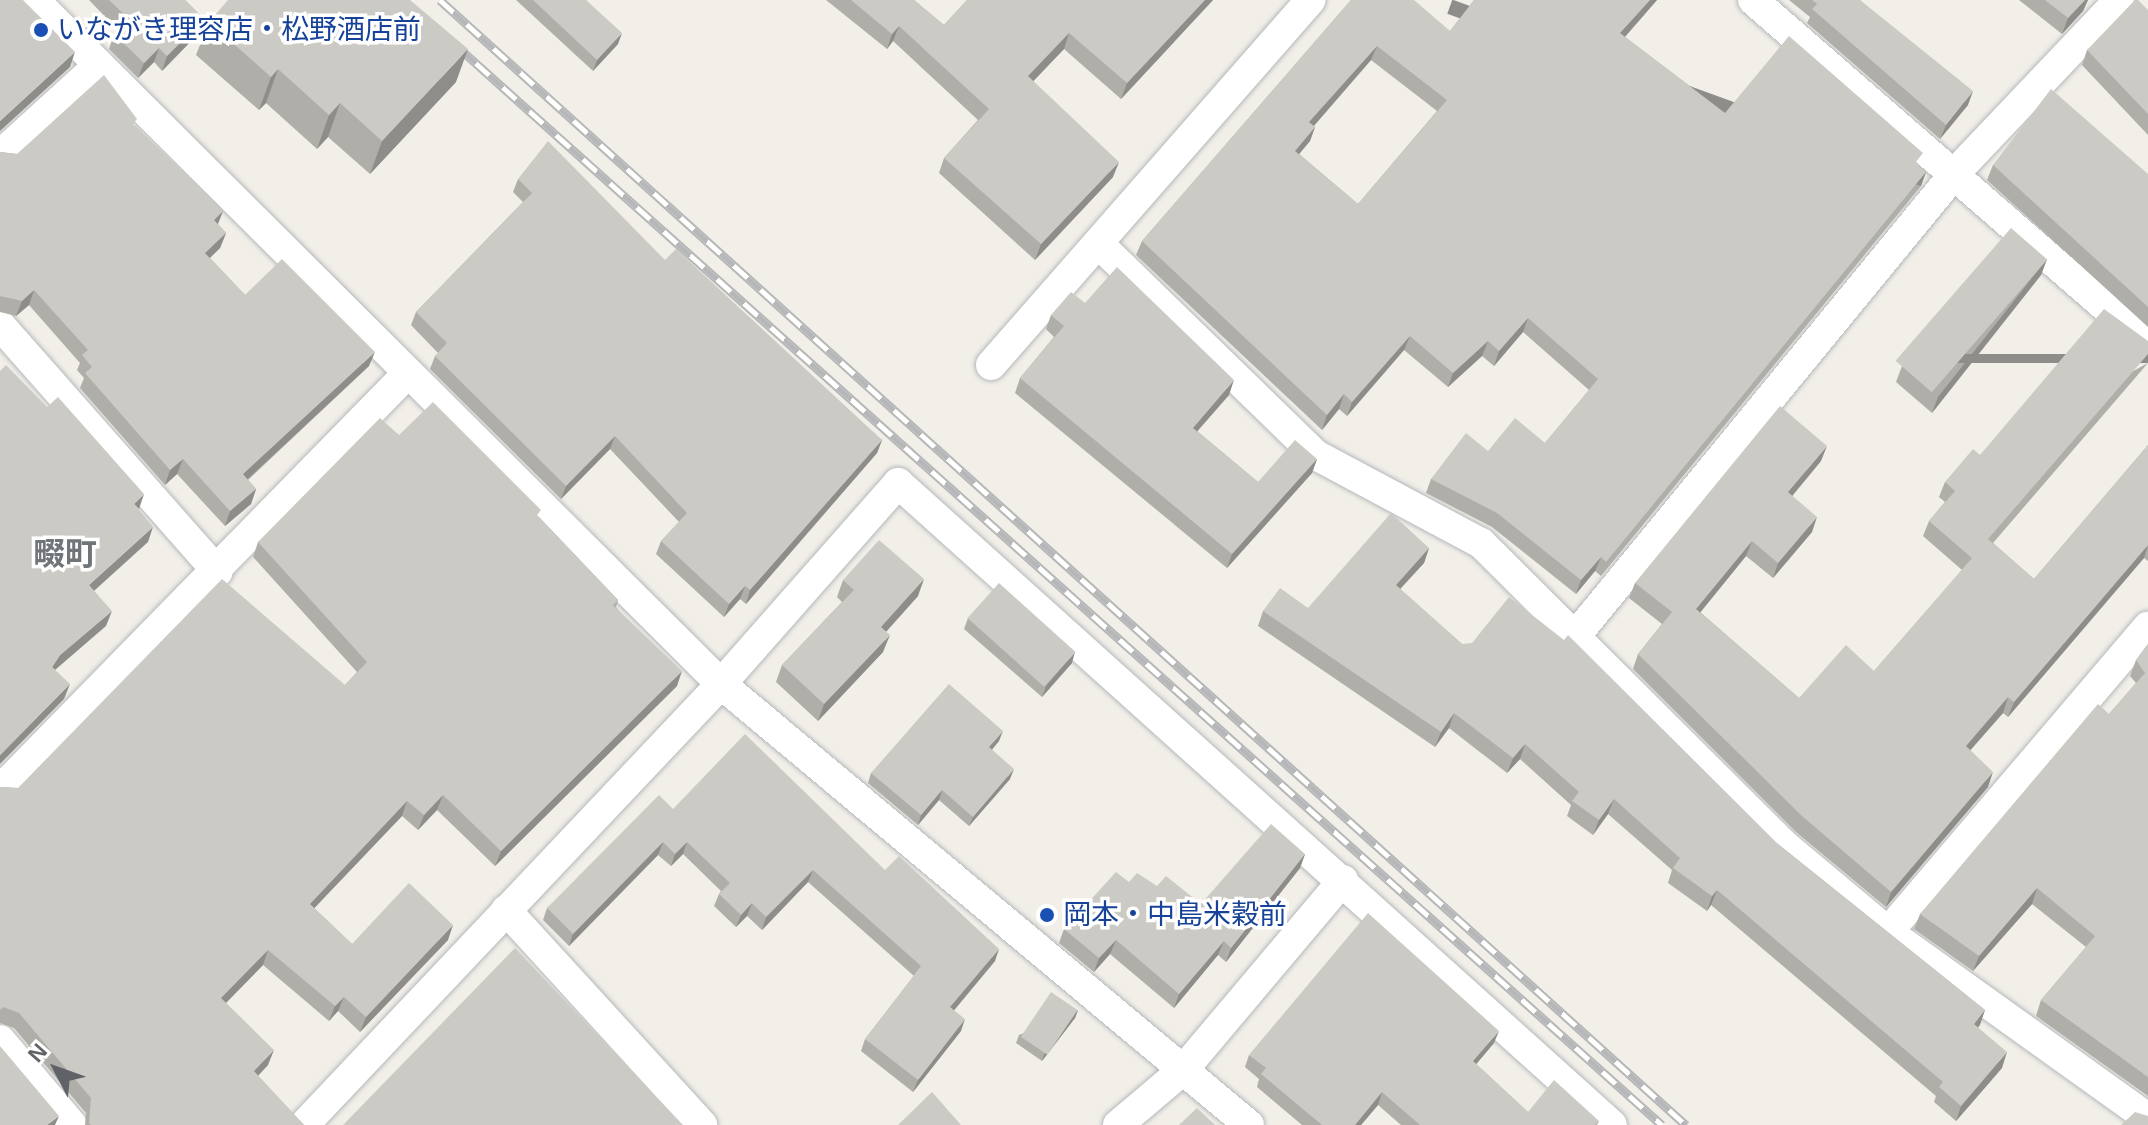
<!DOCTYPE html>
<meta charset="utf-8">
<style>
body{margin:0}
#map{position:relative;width:2148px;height:1125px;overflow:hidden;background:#f1efe8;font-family:Helvetica,"Noto Sans JP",sans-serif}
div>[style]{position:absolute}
.roads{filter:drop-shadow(0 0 2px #b5b8bc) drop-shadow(0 0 2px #b5b8bc)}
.street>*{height:30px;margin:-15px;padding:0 15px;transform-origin:15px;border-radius:15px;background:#fff}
.rail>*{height:9px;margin-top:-4.5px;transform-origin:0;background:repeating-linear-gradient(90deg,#fff 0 18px,#b6b7b8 0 36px);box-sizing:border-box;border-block:2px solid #b6b7b8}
.wall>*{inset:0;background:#afaea9}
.shaded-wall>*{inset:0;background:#8f8d8a;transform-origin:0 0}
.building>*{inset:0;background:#cccac5;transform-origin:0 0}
.dots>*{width:22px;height:22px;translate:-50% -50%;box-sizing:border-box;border:4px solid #fff;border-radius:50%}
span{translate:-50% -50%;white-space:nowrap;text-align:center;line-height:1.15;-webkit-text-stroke:7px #fff;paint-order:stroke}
.transit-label{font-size:28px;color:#164399}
.left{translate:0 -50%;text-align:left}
.quarter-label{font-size:32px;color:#70757a;font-weight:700}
.north{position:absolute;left:16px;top:1029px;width:80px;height:80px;-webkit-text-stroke:6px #fff;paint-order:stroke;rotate:311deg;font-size:22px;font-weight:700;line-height:32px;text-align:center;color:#5f6368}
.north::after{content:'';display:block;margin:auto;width:28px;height:36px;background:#5f6368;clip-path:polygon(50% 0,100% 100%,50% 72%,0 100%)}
</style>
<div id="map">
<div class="roads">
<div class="street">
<i style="left:34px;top:0;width:969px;rotate:44.87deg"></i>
<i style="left:721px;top:684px;width:688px;rotate:39.87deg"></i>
<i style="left:1753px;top:0;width:524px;rotate:41.05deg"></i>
<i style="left:0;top:155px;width:134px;rotate:-42.3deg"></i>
<i style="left:1101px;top:246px;width:300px;rotate:44.2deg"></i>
<i style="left:1316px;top:455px;width:187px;rotate:28.1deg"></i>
<i style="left:1481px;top:543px;width:428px;rotate:44.9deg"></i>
<i style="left:1784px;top:845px;width:136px;rotate:39.9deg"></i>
<i style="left:1888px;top:932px;width:320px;rotate:35.6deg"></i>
<i style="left:0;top:325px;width:329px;rotate:48.6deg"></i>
<i style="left:991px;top:365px;width:485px;rotate:-48.8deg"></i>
<i style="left:1577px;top:634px;width:596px;rotate:-50.65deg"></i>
<i style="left:1955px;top:173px;width:238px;rotate:-46.5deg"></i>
<i style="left:0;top:790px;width:581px;rotate:-45.63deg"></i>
<i style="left:506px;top:910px;width:291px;rotate:47.6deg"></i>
<i style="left:1888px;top:932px;width:401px;rotate:-49.6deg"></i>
<i style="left:0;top:1040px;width:111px;rotate:49.7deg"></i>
<i style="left:304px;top:1125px;width:607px;rotate:-46.6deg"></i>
<i style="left:721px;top:684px;width:268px;rotate:-48.6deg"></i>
<i style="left:898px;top:483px;width:960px;rotate:41.96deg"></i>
<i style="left:1118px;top:1125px;width:87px;rotate:-40.3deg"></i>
<i style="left:1184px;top:1069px;width:247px;rotate:-49.9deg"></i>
</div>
</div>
<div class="rail">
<i style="left:440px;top:0;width:1679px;rotate:42.08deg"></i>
<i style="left:449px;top:39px;width:1628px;rotate:41.84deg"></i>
</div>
<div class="wall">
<i style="clip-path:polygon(89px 0,185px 0,204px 19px,198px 34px,162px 71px,154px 62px,138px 78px,109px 49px,114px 34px,118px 30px)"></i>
<i style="clip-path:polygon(516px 0,586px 0,618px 44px,593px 71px)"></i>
<i style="clip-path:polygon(826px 0,914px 0,944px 25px,967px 0,1213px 0,1121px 99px,1064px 49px,1033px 81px,1113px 177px,1035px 260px,939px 173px,944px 158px,978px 120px,893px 41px,887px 49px)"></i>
<i style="clip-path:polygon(evenodd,1351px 0,1450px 31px,1474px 0,1657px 0,1625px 37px,1725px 113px,1919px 166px,1926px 172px,1921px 186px,1601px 576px,1595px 571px,1576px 594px,1492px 527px,1426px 493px,1431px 479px,1488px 451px,1545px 443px,1589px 390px,1523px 332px,1494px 366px,1482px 356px,1448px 387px,1404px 350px,1347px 416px,1339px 409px,1322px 430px,1136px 255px,1142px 241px,1351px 0,1371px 60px,1437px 111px,1358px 204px,1299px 154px,1310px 141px,1315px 127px,1314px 126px,1371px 60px)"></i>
<i style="clip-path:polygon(1789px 0,1860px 0,1968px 105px,1940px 139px,1807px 23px,1810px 17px)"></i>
<i style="clip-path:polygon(2019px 0,2088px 0,2083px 11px,2062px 34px)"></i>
<i style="clip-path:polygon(2148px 10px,2148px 135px,2082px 65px,2087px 50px)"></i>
<i style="clip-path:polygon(209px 22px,456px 82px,370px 174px,328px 137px,317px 149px,266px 103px,259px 110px,196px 55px)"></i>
<i style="clip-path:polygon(135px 126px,223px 211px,218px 224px,226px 233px,220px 248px,210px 258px,245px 295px,369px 366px,248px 480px,256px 489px,251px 504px,225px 526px,177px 474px,165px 485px,80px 388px,84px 378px,77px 370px,80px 363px,29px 305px,16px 316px,0 312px,0 152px,17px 154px)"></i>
<i style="clip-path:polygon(1993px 165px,2148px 174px,2148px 327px,1987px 180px)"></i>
<i style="clip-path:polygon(518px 179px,665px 260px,882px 440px,877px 453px,746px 604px,740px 599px,724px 617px,656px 554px,661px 541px,679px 522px,610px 449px,561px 499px,430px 369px,435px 356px,438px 353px,411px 325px,416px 312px,523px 202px,513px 192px)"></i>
<i style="clip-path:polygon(2047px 259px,2041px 275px,1932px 413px,1896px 382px,1902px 366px)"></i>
<i style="clip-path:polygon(1085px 303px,1229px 395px,1197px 431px,1258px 482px,1317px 459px,1312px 473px,1227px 568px,1015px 393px,1020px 378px,1054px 337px,1046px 329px,1051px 315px)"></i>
<i style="clip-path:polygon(2148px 363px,1993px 543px,2034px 579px,2148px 445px,2148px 561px,2144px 558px,2008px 717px,2003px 713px,1970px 750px,1988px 787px,1886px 907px,1796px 832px,1633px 669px,1638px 654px,1662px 624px,1629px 598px,1635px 583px,1821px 461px,1792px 496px,1812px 532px,1773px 578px,1746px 556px,1700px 612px,1799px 698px,1874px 671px,1962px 570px,1923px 536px,1929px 521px,1945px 502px,1939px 497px,1945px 482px,1980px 455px)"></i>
<i style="clip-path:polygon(399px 435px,539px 517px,618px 600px,616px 607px,677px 686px,495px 866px,437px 810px,418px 830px,402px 816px,314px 908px,352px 944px,448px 940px,360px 1032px,338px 1011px,329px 1021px,263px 965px,226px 1003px,268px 1065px,258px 1076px,304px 1125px,85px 1125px,86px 1113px,14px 1028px,0 1023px,0 787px,18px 788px,345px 685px,357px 672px,253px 557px,258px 542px)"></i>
<i style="clip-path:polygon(1429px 548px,1424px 563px,1400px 589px,1462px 644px,1778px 844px,1985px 1010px,1978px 1027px,2002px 1068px,1956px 1121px,1934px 1102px,1936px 1096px,1711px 905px,1707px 911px,1668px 883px,1672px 870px,1608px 814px,1593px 835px,1567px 816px,1571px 805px,1520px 759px,1507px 773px,1449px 728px,1435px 747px,1258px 626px,1263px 611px,1308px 608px)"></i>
<i style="clip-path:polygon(843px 580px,918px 596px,886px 632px,883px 652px,818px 721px,776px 682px,782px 665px,842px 602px,837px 597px)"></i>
<i style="clip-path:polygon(968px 618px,1072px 663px,1042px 697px,964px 629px)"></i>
<i style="clip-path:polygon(2148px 644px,2148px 1096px,2036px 1016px,2041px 1000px,2086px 947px,2032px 904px,1973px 971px,1914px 929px,1920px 914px,2109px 714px,2136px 683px,2130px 676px,2136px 660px)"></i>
<i style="clip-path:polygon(999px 741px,992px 750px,1010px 779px,969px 826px,939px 800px,918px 825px,868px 783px,871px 773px)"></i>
<i style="clip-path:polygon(673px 809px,885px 870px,995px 961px,954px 1010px,961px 1031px,913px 1092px,861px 1051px,865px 1039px,914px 976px,808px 882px,762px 930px,747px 916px,736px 927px,714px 906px,719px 894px,721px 891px,683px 854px,671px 866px,658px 855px,569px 946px,543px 920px,547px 908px)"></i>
<i style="clip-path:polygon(1305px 854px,1300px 868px,1226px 962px,1218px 955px,1174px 1008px,1110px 954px,1094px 972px,1059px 943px,1064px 929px,1129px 882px,1157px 886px,1201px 904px)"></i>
<i style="clip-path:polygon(1078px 1010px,1075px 1018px,1042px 1061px,1016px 1043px,1019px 1035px)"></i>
<i style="clip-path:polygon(1494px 1043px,1476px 1064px,1528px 1112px,1599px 1121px,1597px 1125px,1401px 1125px,1378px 1105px,1361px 1125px,1302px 1125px,1257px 1087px,1259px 1079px,1245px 1067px,1249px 1055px)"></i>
</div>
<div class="shaded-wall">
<i style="clip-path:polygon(1205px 0,1213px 0,1121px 99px,1127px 83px)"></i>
<i style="clip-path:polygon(1650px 0,1657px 0,1615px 48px,1620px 33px)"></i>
<i style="clip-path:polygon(2085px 0,2088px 0,2083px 11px,2062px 34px,2068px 18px)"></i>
<i style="clip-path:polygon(204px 19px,198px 34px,162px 71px,167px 56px)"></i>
<i style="clip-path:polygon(899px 26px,893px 41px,887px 49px,892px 34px)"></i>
<i style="clip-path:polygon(622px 33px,618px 44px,593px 71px,597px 60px)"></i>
<i style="clip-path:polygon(1069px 33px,1064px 49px,1023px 92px,1028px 76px)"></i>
<i style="clip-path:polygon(1377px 46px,1371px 60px,1304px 137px,1309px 122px)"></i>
<i style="clip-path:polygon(159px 48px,154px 62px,138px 78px,144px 63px)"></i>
<i style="clip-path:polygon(468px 49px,456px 82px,370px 174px,382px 141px)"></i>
<i style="clip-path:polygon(75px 52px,70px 67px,0 131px,0 121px)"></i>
<i style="clip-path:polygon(278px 69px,266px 103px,259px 110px,271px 77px)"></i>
<i style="clip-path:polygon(1973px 91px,1968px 105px,1940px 139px,1946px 125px)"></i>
<i style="clip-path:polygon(340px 103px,328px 137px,317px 149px,329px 115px)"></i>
<i style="clip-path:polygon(1315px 127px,1310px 141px,1290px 165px,1295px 151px)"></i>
<i style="clip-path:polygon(1119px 162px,1113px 177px,1035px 260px,1041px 244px)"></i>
<i style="left:1926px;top:172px;width:15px;height:504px;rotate:110deg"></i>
<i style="clip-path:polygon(223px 211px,217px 226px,214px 220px)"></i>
<i style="clip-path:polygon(226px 233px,220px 248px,199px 268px,205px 253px)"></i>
<i style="clip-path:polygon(2047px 259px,2041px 275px,1932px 413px,1938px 397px)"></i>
<i style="clip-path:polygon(34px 290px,29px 305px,16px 316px,22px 301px)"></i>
<i style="clip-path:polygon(1528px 318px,1523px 332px,1494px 366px,1499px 351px)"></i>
<i style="clip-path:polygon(1410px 336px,1404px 350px,1347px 416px,1352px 402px)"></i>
<i style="clip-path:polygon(1488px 341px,1482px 356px,1448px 387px,1453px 373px)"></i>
<i style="clip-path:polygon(375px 352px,369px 366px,237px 489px,243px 474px)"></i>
<i style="left:2148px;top:354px;width:9px;height:245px;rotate:90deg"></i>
<i style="clip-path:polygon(1234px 380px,1229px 395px,1188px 442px,1193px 428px)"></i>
<i style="clip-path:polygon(1344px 394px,1339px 409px,1322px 430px,1327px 415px)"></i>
<i style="clip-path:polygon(615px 436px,610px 449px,561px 499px,566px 486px)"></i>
<i style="clip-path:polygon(882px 440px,877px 453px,746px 604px,750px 590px)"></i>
<i style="clip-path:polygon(1827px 446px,1821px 461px,1783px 507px,1788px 492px)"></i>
<i style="clip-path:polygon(183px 459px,177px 474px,165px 485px,170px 470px)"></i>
<i style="clip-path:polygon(1317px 459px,1312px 473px,1227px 568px,1232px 554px)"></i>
<i style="clip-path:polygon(256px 489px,251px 504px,225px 526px,230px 511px)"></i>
<i style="clip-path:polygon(144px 494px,139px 509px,134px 504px)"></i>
<i style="clip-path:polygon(1817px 517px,1812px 532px,1773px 578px,1778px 563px)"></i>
<i style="clip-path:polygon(153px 527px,148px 542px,84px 600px,89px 585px)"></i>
<i style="clip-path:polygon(1752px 541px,1746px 556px,1691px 624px,1696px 609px)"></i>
<i style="clip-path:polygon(2148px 545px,2144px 558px,2008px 717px,2014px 702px)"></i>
<i style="clip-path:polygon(1429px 548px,1424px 563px,1390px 600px,1396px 585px)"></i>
<i style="clip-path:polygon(1601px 557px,1595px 571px,1576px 594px,1581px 580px)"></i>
<i style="clip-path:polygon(924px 579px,918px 596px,875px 644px,881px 627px)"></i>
<i style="clip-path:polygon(745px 586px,740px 599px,724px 617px,729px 604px)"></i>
<i style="clip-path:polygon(112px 611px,106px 626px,55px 670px,52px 667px,60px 655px)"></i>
<i style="clip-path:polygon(890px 635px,883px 652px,818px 721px,824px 704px)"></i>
<i style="clip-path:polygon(1075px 652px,1072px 663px,1042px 697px,1046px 686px)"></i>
<i style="clip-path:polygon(682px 671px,677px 686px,495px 866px,501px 851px)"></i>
<i style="clip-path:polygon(70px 684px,64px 699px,0 764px,0 755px)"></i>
<i style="clip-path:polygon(2008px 697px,2003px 713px,1961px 761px,1966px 746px)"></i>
<i style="clip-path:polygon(1454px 713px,1449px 728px,1435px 747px,1441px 732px)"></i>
<i style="clip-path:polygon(1003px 731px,999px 741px,985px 757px,989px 747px)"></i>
<i style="clip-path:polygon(1525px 744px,1520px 759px,1507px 773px,1513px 758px)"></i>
<i style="clip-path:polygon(1014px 769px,1010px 779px,969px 826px,973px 817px)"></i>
<i style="clip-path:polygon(1993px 772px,1988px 787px,1886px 907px,1891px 892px)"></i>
<i style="clip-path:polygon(942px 790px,939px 800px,918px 825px,921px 815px)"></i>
<i style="clip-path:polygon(443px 795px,437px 810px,418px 830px,424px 815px)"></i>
<i style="clip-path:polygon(1614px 799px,1608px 814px,1593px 835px,1599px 820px)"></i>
<i style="clip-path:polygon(407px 801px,402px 816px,304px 919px,310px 904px)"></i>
<i style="clip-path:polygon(663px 842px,658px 855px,569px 946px,573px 934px)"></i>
<i style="clip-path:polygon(687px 842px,683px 854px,671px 866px,675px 854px)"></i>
<i style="clip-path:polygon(1305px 854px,1300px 868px,1226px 962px,1231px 948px)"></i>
<i style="clip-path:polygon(813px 870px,808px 882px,762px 930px,766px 917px)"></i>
<i style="clip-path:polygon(2037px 888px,2032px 904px,1973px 971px,1979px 956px)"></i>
<i style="clip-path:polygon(1717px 890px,1711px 905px,1707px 911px,1712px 896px)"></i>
<i style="clip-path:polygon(752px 903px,747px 916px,736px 927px,741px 915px)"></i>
<i style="clip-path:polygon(453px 925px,448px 940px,360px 1032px,366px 1017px)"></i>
<i style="clip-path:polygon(1116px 940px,1110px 954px,1094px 972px,1099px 958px)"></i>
<i style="clip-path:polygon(1224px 941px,1218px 955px,1174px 1008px,1179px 994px)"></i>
<i style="clip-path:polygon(999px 949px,995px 961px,946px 1020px,950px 1007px)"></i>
<i style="clip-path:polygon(268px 950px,263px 965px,216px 1013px,221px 998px)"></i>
<i style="clip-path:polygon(344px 997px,338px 1011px,329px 1021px,335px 1006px)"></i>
<i style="clip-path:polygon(1078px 1010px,1075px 1018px,1042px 1061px,1045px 1052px)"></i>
<i style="clip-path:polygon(1985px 1010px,1980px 1025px,1969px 1039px,1974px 1024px)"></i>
<i style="clip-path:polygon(965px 1019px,961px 1031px,913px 1092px,918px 1080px)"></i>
<i style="clip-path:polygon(1499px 1031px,1494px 1043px,1468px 1074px,1473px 1061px)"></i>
<i style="clip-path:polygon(274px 1050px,268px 1065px,248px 1086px,254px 1071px)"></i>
<i style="clip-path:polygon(2007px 1052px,2002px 1068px,1956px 1121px,1961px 1106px)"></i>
<i style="clip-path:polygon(1382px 1092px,1378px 1105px,1361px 1125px,1355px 1125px)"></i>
<i style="clip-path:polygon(59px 1116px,55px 1125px,47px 1125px)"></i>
</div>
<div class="building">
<i style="clip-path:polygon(0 0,23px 0,75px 52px,0 121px)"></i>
<i style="clip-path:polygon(109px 0,185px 0,204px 19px,167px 56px,159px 48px,144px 63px,114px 34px,129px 19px)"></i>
<i style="clip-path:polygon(228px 0,410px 0,468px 49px,382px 141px,340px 103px,329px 115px,278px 69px,271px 77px,209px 22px)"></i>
<i style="clip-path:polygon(533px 0,586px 0,622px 33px,597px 60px)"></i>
<i style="clip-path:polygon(851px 0,914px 0,944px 25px,967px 0,1205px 0,1127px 83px,1069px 33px,1028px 76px,1119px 162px,1041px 244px,944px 158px,989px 109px,899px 26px,892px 34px)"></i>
<i style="clip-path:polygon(evenodd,1351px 0,1414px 0,1450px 31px,1474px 0,1650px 0,1620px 33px,1725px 113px,1789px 36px,1923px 153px,1915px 163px,1926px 172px,1606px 562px,1601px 557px,1581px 580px,1497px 513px,1431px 479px,1466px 433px,1488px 451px,1515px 418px,1545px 443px,1598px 379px,1528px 318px,1499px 351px,1488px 341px,1453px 373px,1410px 336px,1352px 402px,1344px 394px,1327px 415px,1142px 241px,1351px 0,1377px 46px,1447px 100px,1358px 204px,1295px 151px,1315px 127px,1309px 122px,1377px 46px)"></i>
<i style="clip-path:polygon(1812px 0,1860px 0,1973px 91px,1946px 125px,1812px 9px,1817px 4px)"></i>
<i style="clip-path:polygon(2045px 0,2085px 0,2068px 18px)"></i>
<i style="clip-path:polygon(2135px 0,2138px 0,2148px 10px,2148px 114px,2087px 50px)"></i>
<i style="clip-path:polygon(104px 75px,137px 119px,133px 124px,223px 211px,214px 220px,226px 233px,205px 253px,245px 295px,282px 259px,375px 352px,243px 474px,256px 489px,230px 511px,183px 459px,170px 470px,85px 373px,92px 367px,82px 355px,88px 350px,34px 290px,22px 301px,0 296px,0 152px,17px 154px)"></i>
<i style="clip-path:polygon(2051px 89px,2148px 174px,2148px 307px,1993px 165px)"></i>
<i style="clip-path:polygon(548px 141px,665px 260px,676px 249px,882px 440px,750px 590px,745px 586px,729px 604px,661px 541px,687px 513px,615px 436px,566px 486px,435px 356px,447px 343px,416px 312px,532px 193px,518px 179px)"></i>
<i style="left:2011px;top:228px;width:48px;height:176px;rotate:41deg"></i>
<i style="clip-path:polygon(1117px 267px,1234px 380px,1193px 428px,1258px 482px,1295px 440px,1317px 459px,1232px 554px,1020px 378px,1064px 326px,1051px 315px,1071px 292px,1085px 303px)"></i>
<i style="clip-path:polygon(2104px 309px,2148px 341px,2148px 354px,1988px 539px,2034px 579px,2148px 445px,2148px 545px,2014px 702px,2008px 697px,1966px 746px,1993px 772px,1891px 892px,1802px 816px,1638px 654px,1672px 612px,1635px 583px,1780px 406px,1827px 446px,1788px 492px,1817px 517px,1778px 563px,1752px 541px,1696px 609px,1799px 698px,1846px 645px,1874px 671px,1972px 558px,1929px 521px,1955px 491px,1945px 482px,1973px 449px,1980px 455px)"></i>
<i style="clip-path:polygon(6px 365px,47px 407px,58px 397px,144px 494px,134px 504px,153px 527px,89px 585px,112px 611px,60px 655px,52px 667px,70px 684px,0 755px,0 371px)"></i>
<i style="clip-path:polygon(433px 402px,541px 510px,537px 515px,618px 600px,613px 605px,682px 671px,501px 851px,443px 795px,424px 815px,407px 801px,310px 904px,352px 944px,409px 883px,453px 925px,366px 1017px,344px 997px,335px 1006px,268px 950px,221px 998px,274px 1050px,254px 1071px,304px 1125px,91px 1125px,89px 1123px,91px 1098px,19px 1013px,3px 1007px,0 1010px,0 787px,18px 788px,222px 579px,345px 685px,367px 662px,258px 542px,380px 418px,399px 435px)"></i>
<i style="clip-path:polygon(1391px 513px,1429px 548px,1396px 585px,1462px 644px,1472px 643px,1509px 597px,1564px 640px,1568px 635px,1778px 844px,1985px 1010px,1974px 1024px,2007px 1052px,1961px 1106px,1939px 1087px,1943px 1082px,1717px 890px,1712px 896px,1673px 868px,1680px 858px,1614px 799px,1599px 820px,1572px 801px,1579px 792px,1525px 744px,1513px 758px,1454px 713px,1441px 732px,1263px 611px,1280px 588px,1308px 608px)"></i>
<i style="clip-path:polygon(879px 540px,924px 579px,881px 627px,890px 635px,824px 704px,782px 665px,854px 590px,843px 580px)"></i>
<i style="left:999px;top:583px;width:103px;height:47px;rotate:42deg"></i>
<i style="clip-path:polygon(2148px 644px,2148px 1077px,2041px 1000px,2095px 936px,2037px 888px,1979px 956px,1920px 914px,2098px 704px,2109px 714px,2145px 673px,2136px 660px)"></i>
<i style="clip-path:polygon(949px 684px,1003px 731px,989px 747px,1014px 769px,973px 817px,942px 790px,921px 815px,871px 773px)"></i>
<i style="clip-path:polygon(745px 734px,885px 870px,899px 856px,999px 949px,950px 1007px,965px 1019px,918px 1080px,865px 1039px,921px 966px,813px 870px,766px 917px,752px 903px,741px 915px,719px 894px,730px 883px,687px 842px,675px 854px,663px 842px,573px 934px,547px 908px,659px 795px,673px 809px)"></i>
<i style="clip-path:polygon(1271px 824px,1305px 854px,1231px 948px,1224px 941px,1179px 994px,1116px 940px,1099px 958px,1064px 929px,1116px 872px,1129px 882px,1137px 873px,1157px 886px,1166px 876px,1201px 904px)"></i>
<i style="clip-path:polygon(1368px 913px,1499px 1031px,1473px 1061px,1528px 1112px,1554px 1080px,1599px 1121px,1595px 1125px,1420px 1125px,1382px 1092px,1355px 1125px,1322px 1125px,1261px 1074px,1266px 1068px,1249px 1055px)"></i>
<i style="clip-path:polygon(515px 948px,683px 1125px,343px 1125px)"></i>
<i style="left:1051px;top:992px;width:32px;height:54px;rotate:34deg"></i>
<i style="clip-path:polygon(0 1046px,59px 1116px,47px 1125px,0 1125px)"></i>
<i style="clip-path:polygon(932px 1092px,961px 1125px,898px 1125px)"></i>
<i style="clip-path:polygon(1197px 1108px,1215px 1125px,1179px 1125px)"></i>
<i style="clip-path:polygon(2135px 1112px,2148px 1116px,2148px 1125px,2121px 1125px)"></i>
</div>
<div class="dots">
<i style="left:41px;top:30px;background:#1a4fb4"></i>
<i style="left:1047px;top:915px;background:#1a4fb4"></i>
</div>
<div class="transit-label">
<span class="left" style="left:57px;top:30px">いながき理容店・松野酒店前</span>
<span class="left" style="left:1063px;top:915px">岡本・中島米穀前</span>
</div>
<div class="quarter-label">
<span style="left:65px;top:554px">畷町</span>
</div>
<div class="north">N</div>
</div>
